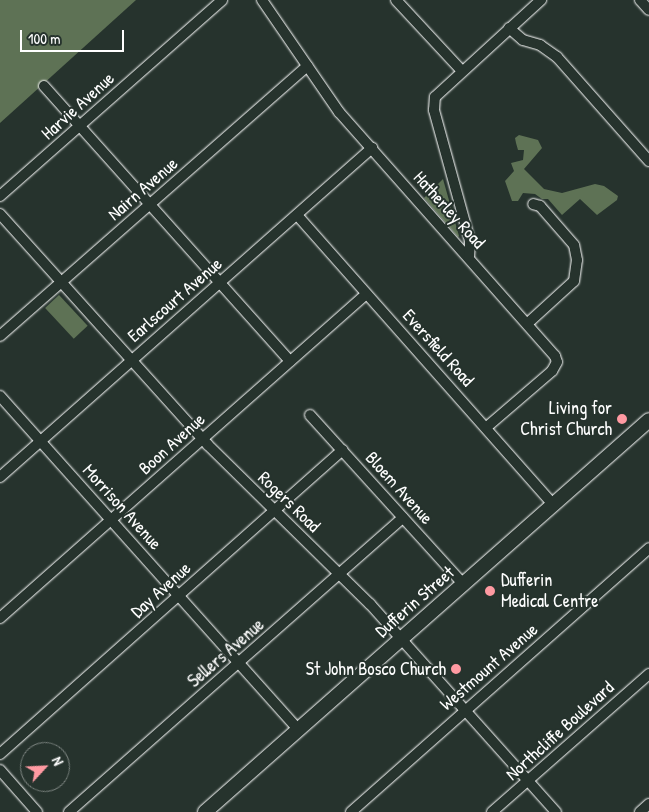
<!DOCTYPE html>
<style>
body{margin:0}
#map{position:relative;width:649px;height:812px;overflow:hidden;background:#26332d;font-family:"Patrick Hand",sans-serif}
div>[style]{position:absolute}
.green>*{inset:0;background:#5e7255;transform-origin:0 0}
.roads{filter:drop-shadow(0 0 1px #fff) drop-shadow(0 0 1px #fff)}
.minor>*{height:10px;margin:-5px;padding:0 5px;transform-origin:5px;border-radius:5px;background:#26332d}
.major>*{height:14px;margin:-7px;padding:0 7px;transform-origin:7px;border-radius:7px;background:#26332d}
.dots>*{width:14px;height:14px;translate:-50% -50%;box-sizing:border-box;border:2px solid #26332d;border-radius:50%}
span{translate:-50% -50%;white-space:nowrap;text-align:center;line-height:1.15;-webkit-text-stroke:4px #26332d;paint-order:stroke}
.street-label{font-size:18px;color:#fff}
.poi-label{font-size:18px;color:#fff}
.right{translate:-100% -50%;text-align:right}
.left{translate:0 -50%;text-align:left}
.north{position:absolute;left:20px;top:742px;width:50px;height:50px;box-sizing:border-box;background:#26332d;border:1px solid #7d8581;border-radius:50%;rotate:65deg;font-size:14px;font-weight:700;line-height:20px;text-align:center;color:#fff}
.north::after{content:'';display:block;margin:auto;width:18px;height:22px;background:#ff9aa2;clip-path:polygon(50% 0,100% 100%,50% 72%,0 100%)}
.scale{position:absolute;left:20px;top:30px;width:104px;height:22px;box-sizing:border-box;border:2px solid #fff;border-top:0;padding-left:6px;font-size:15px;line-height:18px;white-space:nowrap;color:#fff;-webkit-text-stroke:4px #26332d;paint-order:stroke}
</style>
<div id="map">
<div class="green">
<i style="clip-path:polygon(0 0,136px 0,0 123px)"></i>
<i style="clip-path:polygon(519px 135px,538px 140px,542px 148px,524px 169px,544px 189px,562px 193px,595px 184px,604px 186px,618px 196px,617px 200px,597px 215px,580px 199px,562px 215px,548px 199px,542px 199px,535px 194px,523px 193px,518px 201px,512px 201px,505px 181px,514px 171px,511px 163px,523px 160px,524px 150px,518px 150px,516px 143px,515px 138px)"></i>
<i style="clip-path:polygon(443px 179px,459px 236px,458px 237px,424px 198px)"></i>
<i style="left:59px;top:295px;width:42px;height:19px;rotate:47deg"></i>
</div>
<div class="roads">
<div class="minor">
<i style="left:262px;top:0;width:136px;rotate:55.5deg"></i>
<i style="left:339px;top:112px;width:326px;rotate:48.5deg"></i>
<i style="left:555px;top:356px;width:6px;rotate:72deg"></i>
<i style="left:557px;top:362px;width:10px;rotate:119deg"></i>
<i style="left:552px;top:371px;width:86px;rotate:139.3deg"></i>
<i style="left:396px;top:0;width:96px;rotate:47.1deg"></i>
<i style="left:640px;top:0;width:13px;rotate:48deg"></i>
<i style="left:509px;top:28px;width:18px;rotate:41deg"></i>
<i style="left:523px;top:40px;width:18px;rotate:16deg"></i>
<i style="left:540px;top:45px;width:21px;rotate:35deg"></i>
<i style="left:557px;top:57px;width:139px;rotate:48.5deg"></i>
<i style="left:44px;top:86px;width:369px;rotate:48.2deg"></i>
<i style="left:0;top:196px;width:296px;rotate:-41.4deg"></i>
<i style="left:0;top:214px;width:311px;rotate:48deg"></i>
<i style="left:208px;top:445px;width:227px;rotate:44.5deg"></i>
<i style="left:370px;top:604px;width:279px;rotate:48.2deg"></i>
<i style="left:297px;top:215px;width:386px;rotate:48.5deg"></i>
<i style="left:469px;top:257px;width:16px;rotate:-86deg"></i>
<i style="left:470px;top:241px;width:136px;rotate:-105.4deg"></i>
<i style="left:434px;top:110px;width:13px;rotate:-86deg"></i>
<i style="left:435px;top:97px;width:144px;rotate:-42.5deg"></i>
<i style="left:528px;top:323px;width:62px;rotate:-42.4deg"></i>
<i style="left:574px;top:281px;width:21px;rotate:-82deg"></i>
<i style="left:577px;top:260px;width:15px;rotate:-101deg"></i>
<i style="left:574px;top:245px;width:52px;rotate:-131.1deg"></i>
<i style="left:540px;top:206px;width:7px;rotate:-164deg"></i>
<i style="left:0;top:336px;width:409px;rotate:-41.3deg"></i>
<i style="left:0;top:396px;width:448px;rotate:48.2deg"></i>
<i style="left:310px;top:415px;width:228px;rotate:47.8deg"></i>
<i style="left:0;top:477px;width:497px;rotate:-41.5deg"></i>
<i style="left:0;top:618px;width:489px;rotate:-41.5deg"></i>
<i style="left:0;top:754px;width:458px;rotate:-41.6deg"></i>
<i style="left:0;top:770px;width:56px;rotate:48.6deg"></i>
<i style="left:69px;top:812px;width:445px;rotate:-41.4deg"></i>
<i style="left:351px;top:812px;width:398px;rotate:-41.5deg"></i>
<i style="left:492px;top:812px;width:209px;rotate:-41.3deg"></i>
<i style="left:640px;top:812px;width:12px;rotate:-42deg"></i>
</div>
<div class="major">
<i style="left:205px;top:812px;width:592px;rotate:-41.44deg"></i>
</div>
</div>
<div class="dots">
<i style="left:622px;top:419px;background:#ff9aa2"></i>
<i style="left:490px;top:591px;background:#ff9aa2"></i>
<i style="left:456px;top:669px;background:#ff9aa2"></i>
</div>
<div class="street-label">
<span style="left:78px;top:106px;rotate:-42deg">Harvie Avenue</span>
<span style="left:143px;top:189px;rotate:-41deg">Nairn Avenue</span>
<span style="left:449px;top:210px;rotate:48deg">Hatherley Road</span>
<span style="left:175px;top:300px;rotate:-41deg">Earlscourt Avenue</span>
<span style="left:438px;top:348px;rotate:48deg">Eversfield Road</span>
<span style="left:172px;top:444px;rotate:-42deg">Boon Avenue</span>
<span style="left:399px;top:488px;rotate:48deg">Bloem Avenue</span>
<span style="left:289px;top:502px;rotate:44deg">Rogers Road</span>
<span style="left:122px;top:507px;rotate:48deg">Morrison Avenue</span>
<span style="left:161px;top:590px;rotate:-42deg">Day Avenue</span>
<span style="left:415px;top:602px;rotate:-41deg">Dufferin Street</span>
<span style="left:226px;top:653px;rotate:-41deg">Sellers Avenue</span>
<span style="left:489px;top:667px;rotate:-41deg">Westmount Avenue</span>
<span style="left:560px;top:731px;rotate:-42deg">Northcliffe Boulevard</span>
</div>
<div class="poi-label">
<span class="right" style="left:612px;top:419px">Living for<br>Christ Church</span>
<span class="left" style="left:501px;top:591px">Dufferin<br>Medical Centre</span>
<span class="right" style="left:446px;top:669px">St John Bosco Church</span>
</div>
<div class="north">N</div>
<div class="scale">100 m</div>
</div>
